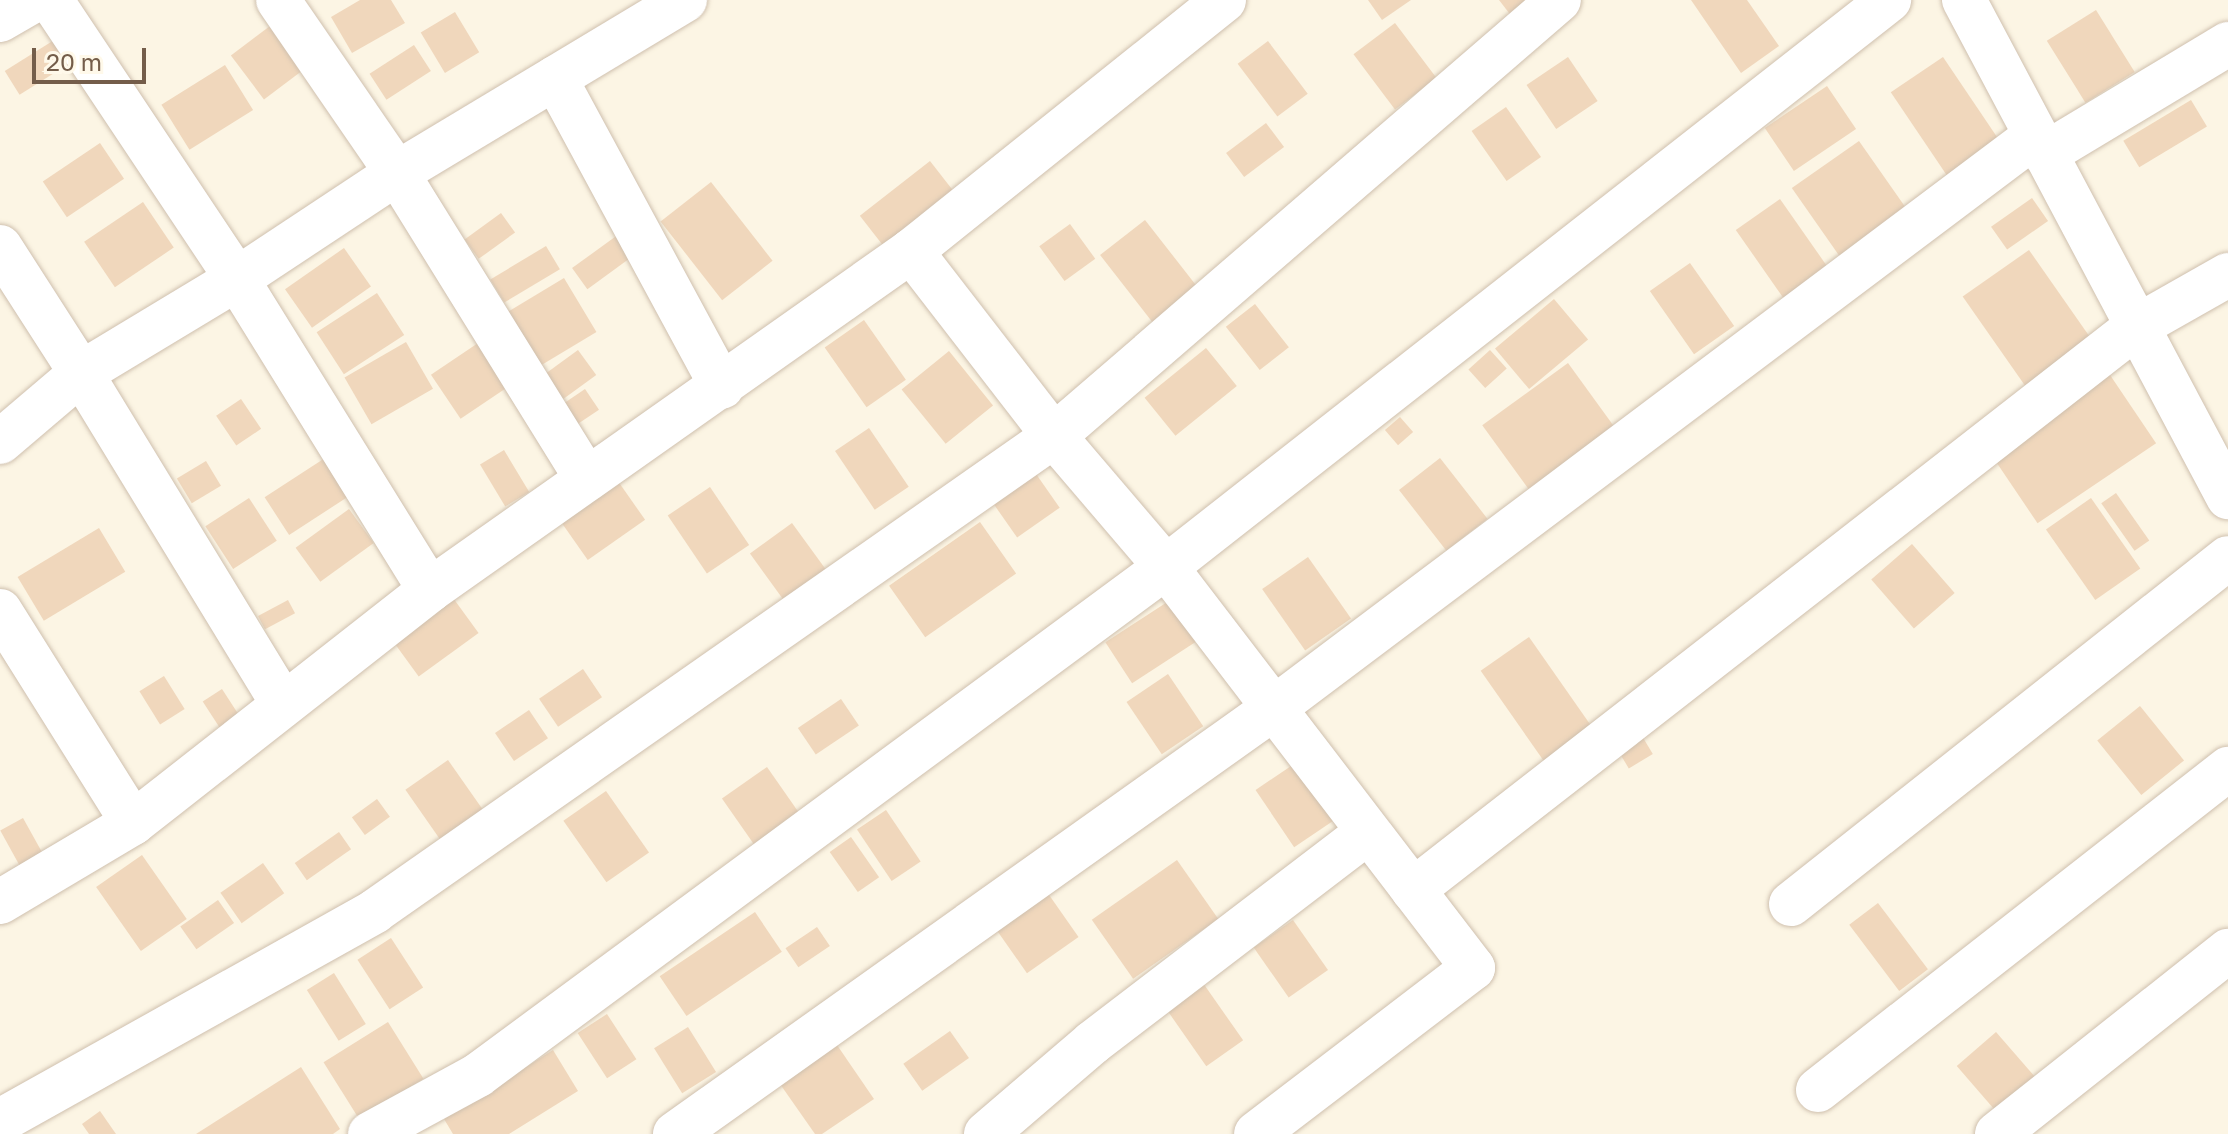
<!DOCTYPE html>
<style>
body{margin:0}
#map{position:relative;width:2228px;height:1134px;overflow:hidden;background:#fcf5e4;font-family:"Golos Text",sans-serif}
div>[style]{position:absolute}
.building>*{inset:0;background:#f0d7bc;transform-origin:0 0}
.roads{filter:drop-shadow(0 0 2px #cfc0ae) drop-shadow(0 0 2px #cfc0ae)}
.street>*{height:44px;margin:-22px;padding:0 22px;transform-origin:22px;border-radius:22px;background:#fff}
.secondary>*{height:44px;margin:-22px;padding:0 22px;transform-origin:22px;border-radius:22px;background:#fff}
span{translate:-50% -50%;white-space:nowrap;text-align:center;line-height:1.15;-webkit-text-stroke:6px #fff9ea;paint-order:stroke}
.scale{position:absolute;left:32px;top:48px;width:114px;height:36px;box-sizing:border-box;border:4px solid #745d4a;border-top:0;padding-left:10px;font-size:24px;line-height:28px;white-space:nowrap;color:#745d4a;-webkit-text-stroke:6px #fff9ea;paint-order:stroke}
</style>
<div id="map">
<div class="building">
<i style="clip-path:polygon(360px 0,391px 0,405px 23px,352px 53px,331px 17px)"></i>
<i style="clip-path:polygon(1368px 0,1411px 0,1382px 20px)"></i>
<i style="clip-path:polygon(1499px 0,1545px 0,1516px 22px)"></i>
<i style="clip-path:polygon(1691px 0,1747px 0,1779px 46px,1741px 73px)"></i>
<i style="left:2096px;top:10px;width:73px;height:58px;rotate:58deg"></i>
<i style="left:455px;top:12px;width:47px;height:40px;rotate:59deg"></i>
<i style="left:274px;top:23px;width:55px;height:54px;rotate:53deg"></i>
<i style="left:1395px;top:23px;width:69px;height:52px;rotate:53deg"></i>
<i style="left:59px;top:37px;width:28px;height:64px;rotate:58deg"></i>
<i style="left:1268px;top:41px;width:66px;height:38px;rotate:53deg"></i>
<i style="left:414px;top:45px;width:31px;height:53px;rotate:57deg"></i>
<i style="left:1568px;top:57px;width:53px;height:50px;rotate:56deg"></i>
<i style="left:1943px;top:57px;width:102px;height:63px;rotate:56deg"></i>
<i style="left:225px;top:65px;width:53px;height:75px;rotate:58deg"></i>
<i style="left:1827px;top:86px;width:52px;height:75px;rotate:56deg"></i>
<i style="left:2191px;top:100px;width:31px;height:79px;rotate:59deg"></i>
<i style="left:1506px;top:107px;width:61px;height:42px;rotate:55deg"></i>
<i style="left:1266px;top:123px;width:30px;height:50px;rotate:53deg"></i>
<i style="left:1859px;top:141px;width:84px;height:82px;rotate:55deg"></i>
<i style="left:100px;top:143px;width:43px;height:69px;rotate:56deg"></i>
<i style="left:930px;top:161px;width:50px;height:89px;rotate:52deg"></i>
<i style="left:711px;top:182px;width:100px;height:64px;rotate:52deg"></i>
<i style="left:2032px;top:198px;width:28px;height:50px;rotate:55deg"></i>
<i style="left:1780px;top:199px;width:83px;height:54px;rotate:55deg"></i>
<i style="left:143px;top:202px;width:55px;height:71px;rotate:56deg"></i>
<i style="left:501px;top:213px;width:24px;height:45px;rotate:54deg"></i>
<i style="left:1145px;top:220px;width:94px;height:57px;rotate:52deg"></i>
<i style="left:1070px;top:224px;width:43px;height:38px;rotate:54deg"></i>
<i style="left:619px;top:234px;width:26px;height:58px;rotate:54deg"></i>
<i style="left:546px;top:246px;width:27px;height:65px;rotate:59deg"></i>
<i style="left:344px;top:248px;width:47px;height:72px;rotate:55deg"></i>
<i style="left:2029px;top:250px;width:111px;height:81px;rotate:55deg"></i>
<i style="left:1690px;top:263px;width:77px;height:49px;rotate:55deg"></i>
<i style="left:564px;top:278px;width:63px;height:66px;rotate:59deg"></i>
<i style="left:377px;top:293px;width:50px;height:72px;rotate:57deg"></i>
<i style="left:1554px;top:299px;width:53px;height:77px;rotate:50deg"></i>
<i style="left:1255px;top:304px;width:55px;height:37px;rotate:52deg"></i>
<i style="left:864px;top:320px;width:73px;height:48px;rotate:55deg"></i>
<i style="left:484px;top:339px;width:53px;height:64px;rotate:56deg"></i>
<i style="left:406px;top:342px;width:54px;height:71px;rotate:60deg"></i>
<i style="left:1206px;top:348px;width:49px;height:79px;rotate:51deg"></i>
<i style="left:578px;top:350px;width:31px;height:42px;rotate:54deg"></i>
<i style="left:1490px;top:350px;width:25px;height:29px;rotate:48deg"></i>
<i style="left:949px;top:351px;width:70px;height:61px;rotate:51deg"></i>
<i style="left:1568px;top:363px;width:83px;height:106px;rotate:54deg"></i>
<i style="left:2108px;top:372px;width:86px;height:143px;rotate:56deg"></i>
<i style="left:585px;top:389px;width:25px;height:32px;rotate:56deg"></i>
<i style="left:241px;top:399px;width:36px;height:30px;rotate:56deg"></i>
<i style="left:1400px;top:417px;width:20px;height:20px;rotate:49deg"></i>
<i style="left:869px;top:428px;width:71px;height:41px;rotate:56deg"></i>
<i style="left:504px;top:450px;width:49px;height:28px;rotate:59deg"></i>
<i style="left:325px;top:458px;width:45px;height:72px;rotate:57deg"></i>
<i style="left:1440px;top:458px;width:77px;height:52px;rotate:52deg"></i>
<i style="left:206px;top:461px;width:29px;height:34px;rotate:59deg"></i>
<i style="left:1027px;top:461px;width:57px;height:52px;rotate:55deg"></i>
<i style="left:613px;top:474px;width:56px;height:70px;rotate:55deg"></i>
<i style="left:710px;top:487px;width:70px;height:51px;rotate:56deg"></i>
<i style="left:2116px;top:493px;width:58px;height:18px;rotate:55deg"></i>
<i style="left:249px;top:498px;width:51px;height:52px;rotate:57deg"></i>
<i style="left:2091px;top:498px;width:86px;height:55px;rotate:55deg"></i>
<i style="left:349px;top:509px;width:42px;height:66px;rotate:54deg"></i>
<i style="left:980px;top:522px;width:63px;height:111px;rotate:55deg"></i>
<i style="left:792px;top:523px;width:57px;height:52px;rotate:54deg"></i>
<i style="left:99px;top:528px;width:51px;height:95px;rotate:59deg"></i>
<i style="left:1912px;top:544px;width:65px;height:54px;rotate:49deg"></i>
<i style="left:1308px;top:557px;width:75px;height:56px;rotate:55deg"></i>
<i style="left:448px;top:591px;width:52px;height:74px;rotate:54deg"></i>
<i style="left:1175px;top:597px;width:49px;height:83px;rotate:57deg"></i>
<i style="left:288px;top:600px;width:15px;height:34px;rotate:62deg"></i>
<i style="left:1529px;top:637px;width:111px;height:59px;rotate:55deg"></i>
<i style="left:583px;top:669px;width:34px;height:53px;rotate:56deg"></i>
<i style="left:1168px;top:674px;width:63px;height:50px;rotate:56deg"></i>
<i style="left:164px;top:676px;width:39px;height:29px;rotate:58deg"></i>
<i style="left:222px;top:689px;width:42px;height:23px;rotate:57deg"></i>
<i style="left:841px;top:699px;width:32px;height:52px;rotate:56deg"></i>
<i style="left:2140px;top:706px;width:70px;height:55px;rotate:51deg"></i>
<i style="left:529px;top:710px;width:34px;height:41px;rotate:56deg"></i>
<i style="left:1642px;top:736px;width:21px;height:28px;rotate:59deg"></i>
<i style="left:448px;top:760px;width:70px;height:52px;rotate:55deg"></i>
<i style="left:1297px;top:762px;width:69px;height:50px;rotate:56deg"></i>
<i style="left:767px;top:767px;width:67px;height:55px;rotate:55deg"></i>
<i style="left:606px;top:791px;width:75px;height:52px;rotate:55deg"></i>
<i style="left:377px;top:799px;width:22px;height:31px;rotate:54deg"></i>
<i style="left:886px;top:810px;width:62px;height:35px;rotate:56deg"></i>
<i style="left:23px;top:818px;width:47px;height:26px;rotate:61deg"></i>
<i style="left:339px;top:832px;width:21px;height:54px;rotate:55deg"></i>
<i style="left:851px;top:837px;width:49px;height:26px;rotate:55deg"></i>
<i style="left:142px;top:855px;width:78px;height:56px;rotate:55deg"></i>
<i style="left:1177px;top:860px;width:72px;height:104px;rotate:55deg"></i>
<i style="left:263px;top:863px;width:37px;height:52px;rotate:55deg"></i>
<i style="left:1047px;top:892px;width:55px;height:63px;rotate:55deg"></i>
<i style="left:218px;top:900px;width:28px;height:46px;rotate:55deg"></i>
<i style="left:1878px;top:903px;width:83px;height:36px;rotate:53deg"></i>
<i style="left:755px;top:912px;width:48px;height:115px;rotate:56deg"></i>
<i style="left:1293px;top:920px;width:61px;height:48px;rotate:55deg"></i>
<i style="left:817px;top:927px;width:23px;height:38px;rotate:56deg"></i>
<i style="left:391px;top:938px;width:59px;height:40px;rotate:57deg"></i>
<i style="left:334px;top:973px;width:60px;height:32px;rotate:58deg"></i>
<i style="left:1203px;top:983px;width:70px;height:45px;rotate:55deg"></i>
<i style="left:607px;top:1014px;width:54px;height:35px;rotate:57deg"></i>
<i style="left:388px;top:1022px;width:67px;height:76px;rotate:58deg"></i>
<i style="left:688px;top:1027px;width:53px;height:40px;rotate:58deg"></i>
<i style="left:950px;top:1031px;width:33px;height:57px;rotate:55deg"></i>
<i style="left:1996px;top:1032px;width:64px;height:52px;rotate:49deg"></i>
<i style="clip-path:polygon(837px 1045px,874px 1099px,822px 1134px,815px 1134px,780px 1084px)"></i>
<i style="clip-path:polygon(553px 1050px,578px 1091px,509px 1134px,453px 1134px,444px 1119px)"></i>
<i style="clip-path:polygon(301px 1067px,340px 1129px,333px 1134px,196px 1134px)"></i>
<i style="clip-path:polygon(100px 1111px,116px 1134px,89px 1134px,82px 1124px)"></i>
</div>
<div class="roads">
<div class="street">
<i style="left:51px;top:0;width:335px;rotate:56.3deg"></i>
<i style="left:237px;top:279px;width:366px;rotate:58.2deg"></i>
<i style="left:278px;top:0;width:210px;rotate:55.5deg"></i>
<i style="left:397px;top:173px;width:360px;rotate:58.2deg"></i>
<i style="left:0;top:20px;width:39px;rotate:-30deg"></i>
<i style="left:555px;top:78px;width:351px;rotate:61.6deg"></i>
<i style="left:2045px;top:154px;width:214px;rotate:-31deg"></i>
<i style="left:0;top:247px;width:150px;rotate:57.3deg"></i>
<i style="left:81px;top:373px;width:388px;rotate:58.6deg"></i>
<i style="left:911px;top:251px;width:234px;rotate:52.3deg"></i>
<i style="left:1054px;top:436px;width:172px;rotate:49.5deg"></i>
<i style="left:1166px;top:567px;width:505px;rotate:52.56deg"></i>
<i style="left:1473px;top:968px;width:273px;rotate:142.6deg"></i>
<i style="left:0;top:611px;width:250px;rotate:57.9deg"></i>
<i style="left:1413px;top:890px;width:916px;rotate:-37.91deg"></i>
<i style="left:2136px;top:327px;width:106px;rotate:-29.5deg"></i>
<i style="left:0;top:902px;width:155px;rotate:-30.7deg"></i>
<i style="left:133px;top:823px;width:377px;rotate:-38.1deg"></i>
<i style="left:430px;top:590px;width:588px;rotate:-35.18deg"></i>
<i style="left:911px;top:251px;width:401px;rotate:-38.7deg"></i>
<i style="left:1791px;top:904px;width:557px;rotate:-38.37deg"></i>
<i style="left:1818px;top:1090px;width:521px;rotate:-38.06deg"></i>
<i style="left:0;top:1121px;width:430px;rotate:-29.2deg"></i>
<i style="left:375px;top:911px;width:829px;rotate:-34.98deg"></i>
<i style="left:1054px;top:436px;width:667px;rotate:-40.81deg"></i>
<i style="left:370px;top:1134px;width:123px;rotate:-28.6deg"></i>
<i style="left:478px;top:1075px;width:855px;rotate:-36.44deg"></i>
<i style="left:1166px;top:567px;width:919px;rotate:-38.1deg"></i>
<i style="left:675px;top:1134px;width:735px;rotate:-35.42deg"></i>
<i style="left:1274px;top:708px;width:952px;rotate:-36.93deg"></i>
<i style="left:986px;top:1134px;width:140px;rotate:-40.6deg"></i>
<i style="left:1092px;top:1043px;width:347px;rotate:-37.4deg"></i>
<i style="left:1997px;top:1134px;width:295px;rotate:-38.4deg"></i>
</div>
<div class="secondary">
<i style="left:1964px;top:0;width:563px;rotate:62.02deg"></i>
<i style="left:0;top:442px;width:106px;rotate:-40.4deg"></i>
<i style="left:81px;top:373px;width:182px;rotate:-31.1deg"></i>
<i style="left:237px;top:279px;width:192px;rotate:-33.5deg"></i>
<i style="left:397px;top:173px;width:336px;rotate:-31deg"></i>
</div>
</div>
<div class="scale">20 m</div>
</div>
